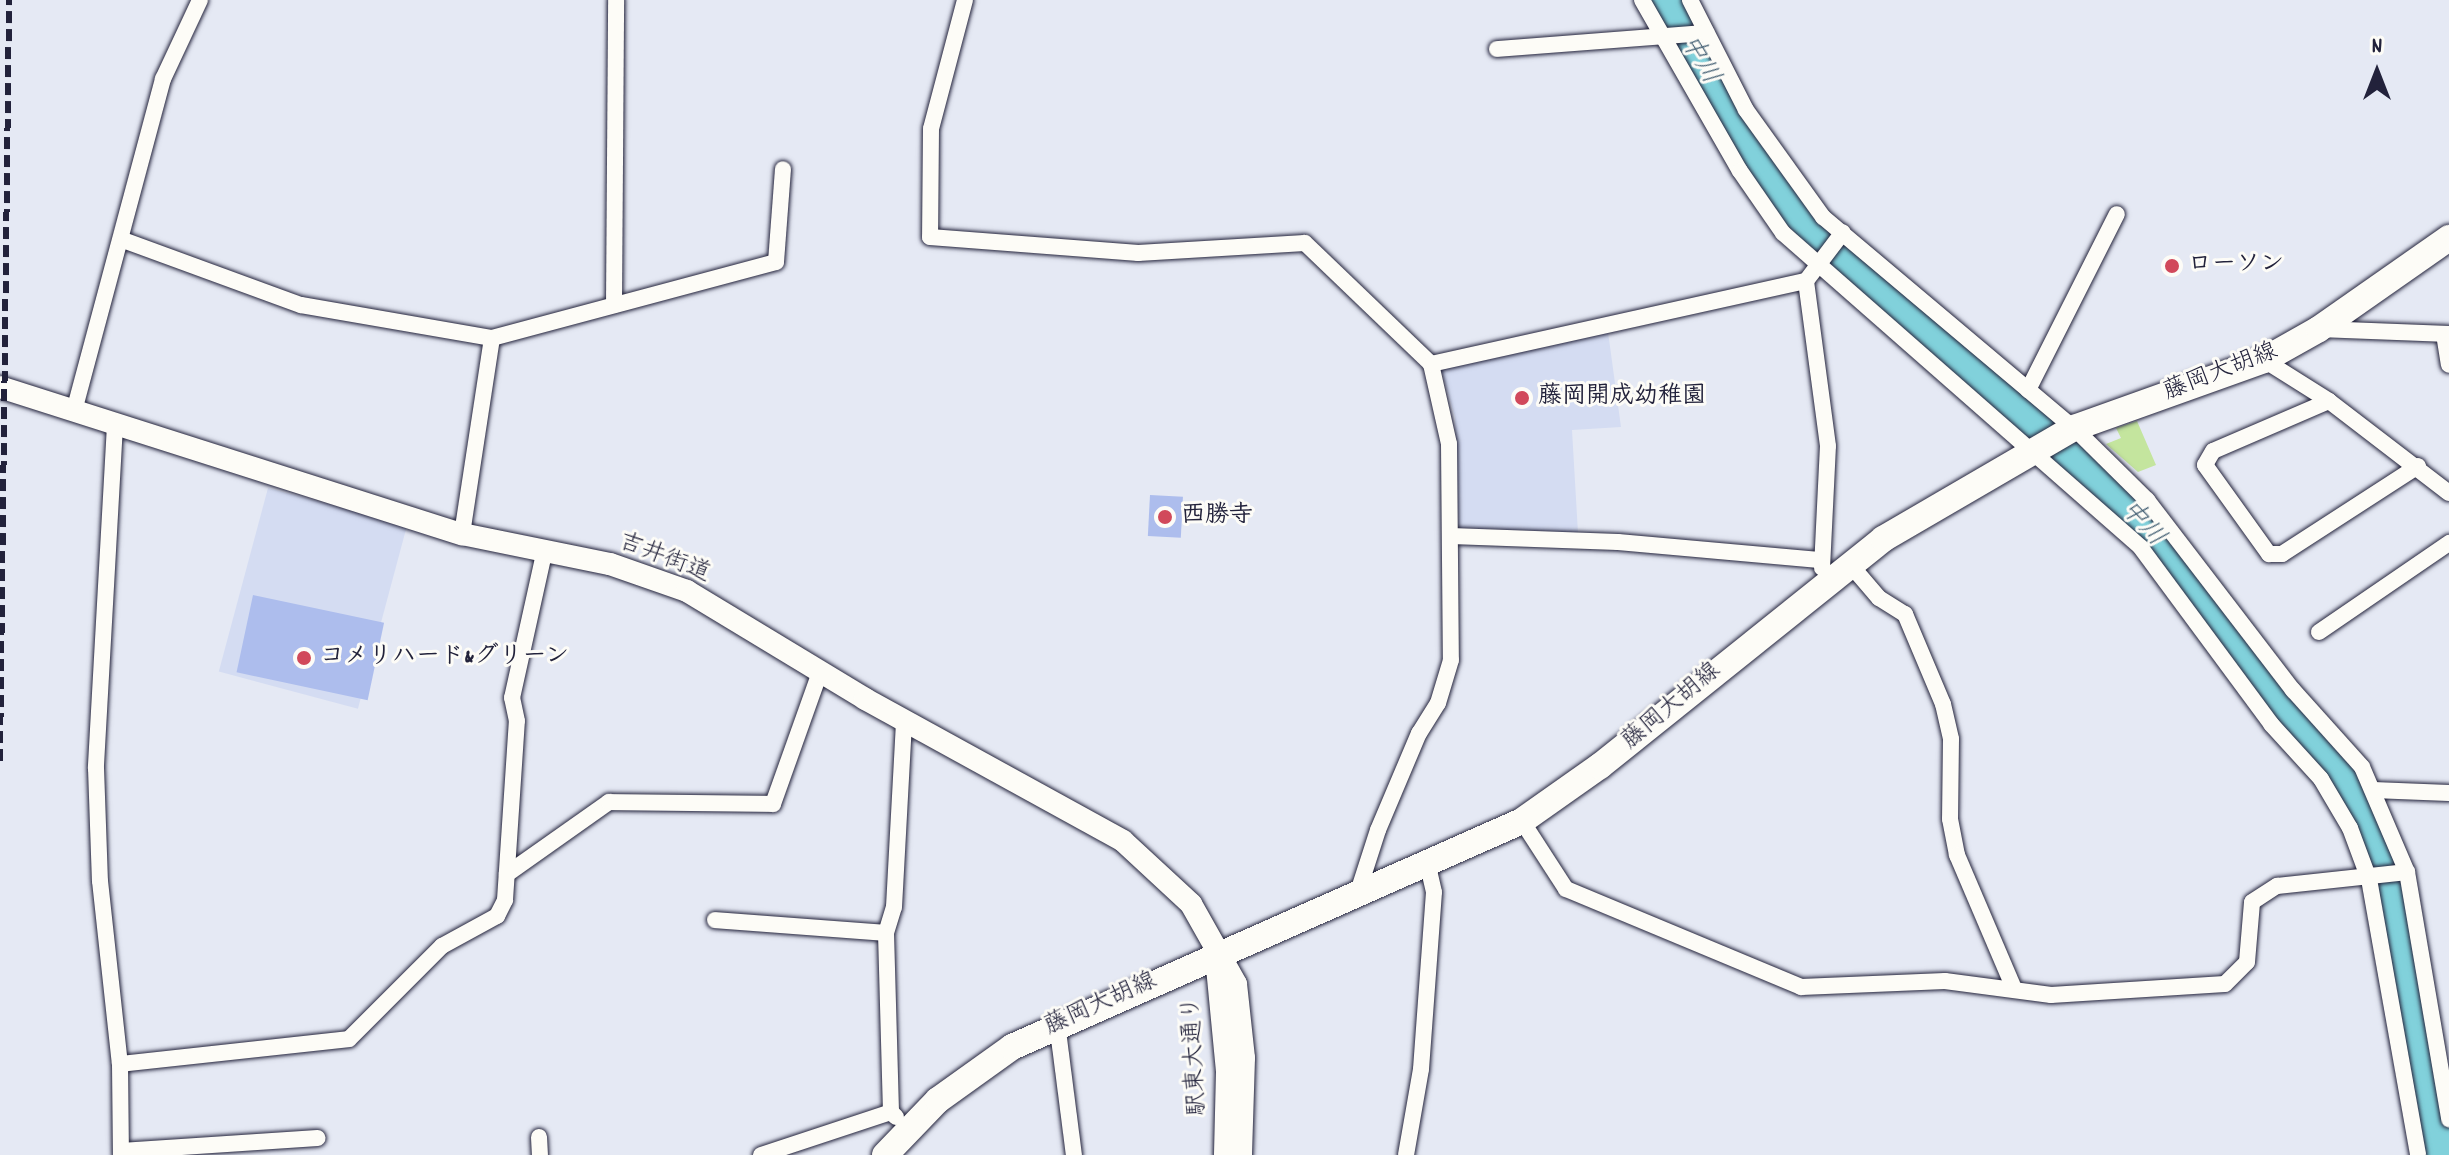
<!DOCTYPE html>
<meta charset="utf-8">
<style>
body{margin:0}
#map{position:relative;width:2449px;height:1155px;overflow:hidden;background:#e5e9f4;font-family:Dekko,"Klee One",sans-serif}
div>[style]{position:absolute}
.built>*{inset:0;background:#d4dcf2;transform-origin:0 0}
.green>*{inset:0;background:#c4e59e}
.river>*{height:34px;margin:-17px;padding:0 17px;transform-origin:17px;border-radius:17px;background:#81d1db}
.building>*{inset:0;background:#adbded;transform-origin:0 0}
.roads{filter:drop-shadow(0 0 2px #22223b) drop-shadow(0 0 2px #22223b)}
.street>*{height:16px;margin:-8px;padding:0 8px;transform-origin:8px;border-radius:8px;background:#fdfcf7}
.secondary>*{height:22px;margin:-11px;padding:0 11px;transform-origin:11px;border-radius:11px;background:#fdfcf7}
.primary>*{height:26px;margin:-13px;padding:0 13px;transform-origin:13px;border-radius:13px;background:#fdfcf7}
.rail>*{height:6px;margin-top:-3px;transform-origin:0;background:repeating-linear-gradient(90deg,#22223b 0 12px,transparent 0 18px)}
.dots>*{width:22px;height:22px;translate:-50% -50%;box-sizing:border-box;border:4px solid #fdfcf7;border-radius:50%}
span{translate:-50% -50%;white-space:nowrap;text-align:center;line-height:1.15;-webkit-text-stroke:6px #fdfcf7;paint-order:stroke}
.poi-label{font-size:24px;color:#22223b;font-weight:700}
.left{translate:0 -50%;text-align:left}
.street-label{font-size:24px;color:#22223b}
.water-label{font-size:26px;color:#435f73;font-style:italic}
.north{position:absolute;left:2337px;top:32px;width:80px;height:80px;-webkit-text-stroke:6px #fdfcf7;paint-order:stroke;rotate:0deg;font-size:22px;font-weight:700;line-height:32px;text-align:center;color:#22223b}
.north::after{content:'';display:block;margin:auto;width:28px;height:36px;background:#22223b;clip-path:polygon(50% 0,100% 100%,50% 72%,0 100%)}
</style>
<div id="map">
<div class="built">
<i style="clip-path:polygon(1608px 332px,1621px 427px,1572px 430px,1578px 533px,1459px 531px,1455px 417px,1441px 368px)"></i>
<i style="left:268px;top:488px;width:144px;height:190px;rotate:15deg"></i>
</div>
<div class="green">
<i style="clip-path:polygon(2137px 421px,2156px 465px,2138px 472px,2106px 444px,2121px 438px,2116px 428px)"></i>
</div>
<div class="river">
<i style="left:1664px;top:0;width:216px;rotate:59.6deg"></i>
<i style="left:1773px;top:186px;width:132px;rotate:45.9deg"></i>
<i style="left:1865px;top:281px;width:305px;rotate:39.9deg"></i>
<i style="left:2099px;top:477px;width:81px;rotate:46deg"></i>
<i style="left:2155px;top:535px;width:142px;rotate:52.2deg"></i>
<i style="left:2242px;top:647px;width:42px;rotate:63.4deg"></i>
<i style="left:2261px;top:685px;width:126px;rotate:48.2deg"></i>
<i style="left:2345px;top:779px;width:93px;rotate:65.9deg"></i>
<i style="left:2383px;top:864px;width:160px;rotate:80.3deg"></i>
<i style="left:2410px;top:1022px;width:137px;rotate:76.9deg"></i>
</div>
<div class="building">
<i style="left:1150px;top:495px;width:33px;height:41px;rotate:3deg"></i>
<i style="left:253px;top:595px;width:134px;height:79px;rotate:12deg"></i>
</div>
<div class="roads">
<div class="street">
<i style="left:965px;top:0;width:133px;rotate:104.8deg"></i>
<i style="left:931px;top:129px;width:108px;rotate:90.5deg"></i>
<i style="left:930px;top:237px;width:209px;rotate:4.4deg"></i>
<i style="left:1138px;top:253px;width:167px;rotate:-3.4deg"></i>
<i style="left:1305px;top:243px;width:175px;rotate:43.8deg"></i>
<i style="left:1431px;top:364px;width:82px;rotate:77.3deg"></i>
<i style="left:1449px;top:444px;width:216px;rotate:89.5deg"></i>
<i style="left:1451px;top:660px;width:45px;rotate:106.8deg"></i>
<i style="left:1438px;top:703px;width:36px;rotate:122deg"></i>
<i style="left:1419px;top:733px;width:105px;rotate:112.9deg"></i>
<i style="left:1378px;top:830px;width:68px;rotate:107.9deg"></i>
<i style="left:1642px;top:0;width:197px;rotate:60.2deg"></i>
<i style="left:1740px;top:171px;width:75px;rotate:55.3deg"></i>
<i style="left:1783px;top:233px;width:477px;rotate:41.3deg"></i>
<i style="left:2141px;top:548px;width:219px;rotate:53.5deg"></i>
<i style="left:2271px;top:724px;width:74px;rotate:47.7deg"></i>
<i style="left:2321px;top:779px;width:57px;rotate:59.4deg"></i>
<i style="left:2350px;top:828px;width:54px;rotate:69.6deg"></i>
<i style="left:2369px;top:879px;width:280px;rotate:79.9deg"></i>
<i style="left:1690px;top:0;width:123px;rotate:63deg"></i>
<i style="left:1746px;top:110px;width:132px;rotate:54.3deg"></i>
<i style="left:1823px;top:217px;width:328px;rotate:40.1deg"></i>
<i style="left:2074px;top:428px;width:103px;rotate:44.6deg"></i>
<i style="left:2147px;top:500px;width:240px;rotate:52.5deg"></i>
<i style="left:2293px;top:690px;width:103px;rotate:48.1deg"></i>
<i style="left:2362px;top:767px;width:114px;rotate:66.8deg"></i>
<i style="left:2407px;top:872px;width:251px;rotate:80.3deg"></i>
<i style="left:1497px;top:49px;width:210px;rotate:-4.4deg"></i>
<i style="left:123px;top:240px;width:189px;rotate:20.1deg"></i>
<i style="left:301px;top:305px;width:194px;rotate:9.8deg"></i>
<i style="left:492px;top:338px;width:294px;rotate:-15deg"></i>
<i style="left:776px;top:262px;width:93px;rotate:-85.7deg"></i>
<i style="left:614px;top:305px;width:305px;rotate:-89.6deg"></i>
<i style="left:2319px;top:329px;width:130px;rotate:2.2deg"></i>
<i style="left:2444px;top:334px;width:31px;rotate:81deg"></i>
<i style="left:2264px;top:360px;width:77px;rotate:32.2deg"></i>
<i style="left:2329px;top:401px;width:151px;rotate:37.5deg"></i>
<i style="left:1431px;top:364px;width:384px;rotate:-12.5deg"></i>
<i style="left:2028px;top:390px;width:197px;rotate:-63.2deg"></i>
<i style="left:2329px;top:401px;width:126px;rotate:156.7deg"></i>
<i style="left:2213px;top:451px;width:16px;rotate:120deg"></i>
<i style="left:2205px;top:465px;width:110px;rotate:54.3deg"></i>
<i style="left:2269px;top:554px;width:13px"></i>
<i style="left:2282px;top:554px;width:162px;rotate:-32.9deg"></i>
<i style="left:74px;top:411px;width:344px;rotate:-75deg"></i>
<i style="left:163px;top:79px;width:87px;rotate:-64.9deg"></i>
<i style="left:115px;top:425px;width:344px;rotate:93.2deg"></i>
<i style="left:96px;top:768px;width:113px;rotate:88deg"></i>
<i style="left:100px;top:881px;width:184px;rotate:83.8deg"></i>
<i style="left:120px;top:1064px;width:91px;rotate:89.4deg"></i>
<i style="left:462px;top:534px;width:198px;rotate:-81.3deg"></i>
<i style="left:1451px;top:536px;width:167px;rotate:2.1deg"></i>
<i style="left:1618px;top:542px;width:202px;rotate:5.1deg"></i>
<i style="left:1849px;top:563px;width:46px;rotate:49.4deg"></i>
<i style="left:1879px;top:598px;width:31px;rotate:32deg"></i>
<i style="left:1905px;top:614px;width:98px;rotate:67.1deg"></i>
<i style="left:1943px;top:704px;width:36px;rotate:77deg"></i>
<i style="left:1951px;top:739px;width:80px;rotate:90.7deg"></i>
<i style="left:1950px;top:819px;width:37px;rotate:79deg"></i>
<i style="left:1957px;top:855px;width:142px;rotate:66.9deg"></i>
<i style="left:1822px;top:568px;width:122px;rotate:-87.2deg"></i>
<i style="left:1828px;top:446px;width:166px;rotate:-97.6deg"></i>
<i style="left:1806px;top:281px;width:61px;rotate:-52.9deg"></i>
<i style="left:2319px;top:632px;width:158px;rotate:-34.4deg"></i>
<i style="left:2373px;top:790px;width:76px;rotate:2.3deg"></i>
<i style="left:1522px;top:821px;width:81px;rotate:57.1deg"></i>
<i style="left:1566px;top:889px;width:255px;rotate:22.6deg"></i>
<i style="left:1801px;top:987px;width:144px;rotate:-2.4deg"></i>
<i style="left:1945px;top:981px;width:107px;rotate:7.5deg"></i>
<i style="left:2051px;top:995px;width:174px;rotate:-3.6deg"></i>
<i style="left:2225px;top:984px;width:31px;rotate:-45deg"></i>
<i style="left:2247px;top:962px;width:60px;rotate:-85.2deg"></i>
<i style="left:2252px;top:902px;width:30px;rotate:-33deg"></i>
<i style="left:2277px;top:886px;width:131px;rotate:-6.1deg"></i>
<i style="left:507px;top:874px;width:125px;rotate:-35.2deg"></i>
<i style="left:609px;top:802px;width:164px;rotate:0.7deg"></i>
<i style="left:773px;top:804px;width:140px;rotate:-70.4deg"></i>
<i style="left:715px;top:920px;width:171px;rotate:4.3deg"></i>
<i style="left:1057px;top:1023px;width:133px;rotate:82.7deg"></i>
<i style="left:120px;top:1064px;width:230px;rotate:-6.2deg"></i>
<i style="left:349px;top:1039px;width:132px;rotate:-45deg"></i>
<i style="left:442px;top:946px;width:63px;rotate:-28.6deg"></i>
<i style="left:497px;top:916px;width:18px;rotate:-63deg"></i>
<i style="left:505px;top:900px;width:179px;rotate:-86.2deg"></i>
<i style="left:517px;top:721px;width:24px;rotate:-102deg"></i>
<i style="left:512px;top:698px;width:153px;rotate:-77.5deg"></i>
<i style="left:891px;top:1112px;width:179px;rotate:-91.6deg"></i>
<i style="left:886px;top:933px;width:27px;rotate:-73deg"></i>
<i style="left:894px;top:907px;width:186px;rotate:-86.9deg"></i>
<i style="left:539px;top:1137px;width:18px;rotate:87deg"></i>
<i style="left:121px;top:1151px;width:197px;rotate:-3.8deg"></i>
<i style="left:761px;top:1155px;width:137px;rotate:-18.3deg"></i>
<i style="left:891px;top:1112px;width:7px;rotate:45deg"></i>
<i style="left:1406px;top:1155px;width:87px;rotate:-80.1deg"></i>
<i style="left:1421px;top:1069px;width:177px;rotate:-85.8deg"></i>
<i style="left:1434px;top:892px;width:27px;rotate:-103deg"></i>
</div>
<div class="secondary">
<i style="left:0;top:387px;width:485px;rotate:17.7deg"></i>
<i style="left:462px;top:534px;width:151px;rotate:11.5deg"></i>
<i style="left:610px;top:564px;width:82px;rotate:19.3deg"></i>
<i style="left:687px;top:591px;width:208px;rotate:31.2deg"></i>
<i style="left:865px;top:699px;width:294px;rotate:28.8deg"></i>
<i style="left:1123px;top:841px;width:93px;rotate:42.8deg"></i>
<i style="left:1191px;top:904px;width:92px;rotate:60.6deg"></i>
<i style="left:1236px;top:984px;width:74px;rotate:83.8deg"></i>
<i style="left:1244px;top:1058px;width:97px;rotate:91.8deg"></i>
<i style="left:1216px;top:957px;width:116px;rotate:84.5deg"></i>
<i style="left:1227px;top:1072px;width:83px;rotate:91.4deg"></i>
</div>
<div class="primary">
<i style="left:885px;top:1155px;width:76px;rotate:-46.1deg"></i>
<i style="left:938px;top:1100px;width:91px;rotate:-35.6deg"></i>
<i style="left:1012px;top:1047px;width:558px;rotate:-23.9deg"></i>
<i style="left:1522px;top:821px;width:95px;rotate:-35.2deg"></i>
<i style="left:1600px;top:766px;width:363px;rotate:-38.7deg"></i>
<i style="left:1883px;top:539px;width:221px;rotate:-30.2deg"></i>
<i style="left:2074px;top:428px;width:202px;rotate:-19.7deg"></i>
<i style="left:2264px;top:360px;width:63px;rotate:-29.4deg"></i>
<i style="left:2319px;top:329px;width:159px;rotate:-35deg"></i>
</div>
</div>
<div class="rail">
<i style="left:0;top:761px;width:761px;rotate:-89.32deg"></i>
</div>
<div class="dots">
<i style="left:2172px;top:266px;background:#d1495b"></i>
<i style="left:1522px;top:398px;background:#d1495b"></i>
<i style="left:1165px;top:517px;background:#d1495b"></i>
<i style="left:304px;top:658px;background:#d1495b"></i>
</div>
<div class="poi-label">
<span class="left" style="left:2188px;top:266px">ローソン</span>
<span class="left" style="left:1538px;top:398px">藤岡開成幼稚園</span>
<span class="left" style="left:1181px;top:517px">西勝寺</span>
<span class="left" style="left:320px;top:658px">コメリハード&amp;グリーン</span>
</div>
<div class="street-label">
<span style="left:2221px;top:373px;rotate:-21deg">藤岡大胡線</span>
<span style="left:664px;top:559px;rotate:21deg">吉井街道</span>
<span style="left:1672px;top:707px;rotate:-40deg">藤岡大胡線</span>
<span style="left:1101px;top:1005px;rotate:-24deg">藤岡大胡線</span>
<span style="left:1196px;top:1056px;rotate:-93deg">駅東大通り</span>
</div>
<div class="water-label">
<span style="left:1699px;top:60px;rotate:60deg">中川</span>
<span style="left:2142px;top:524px;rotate:48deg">中川</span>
</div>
<div class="north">N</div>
</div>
